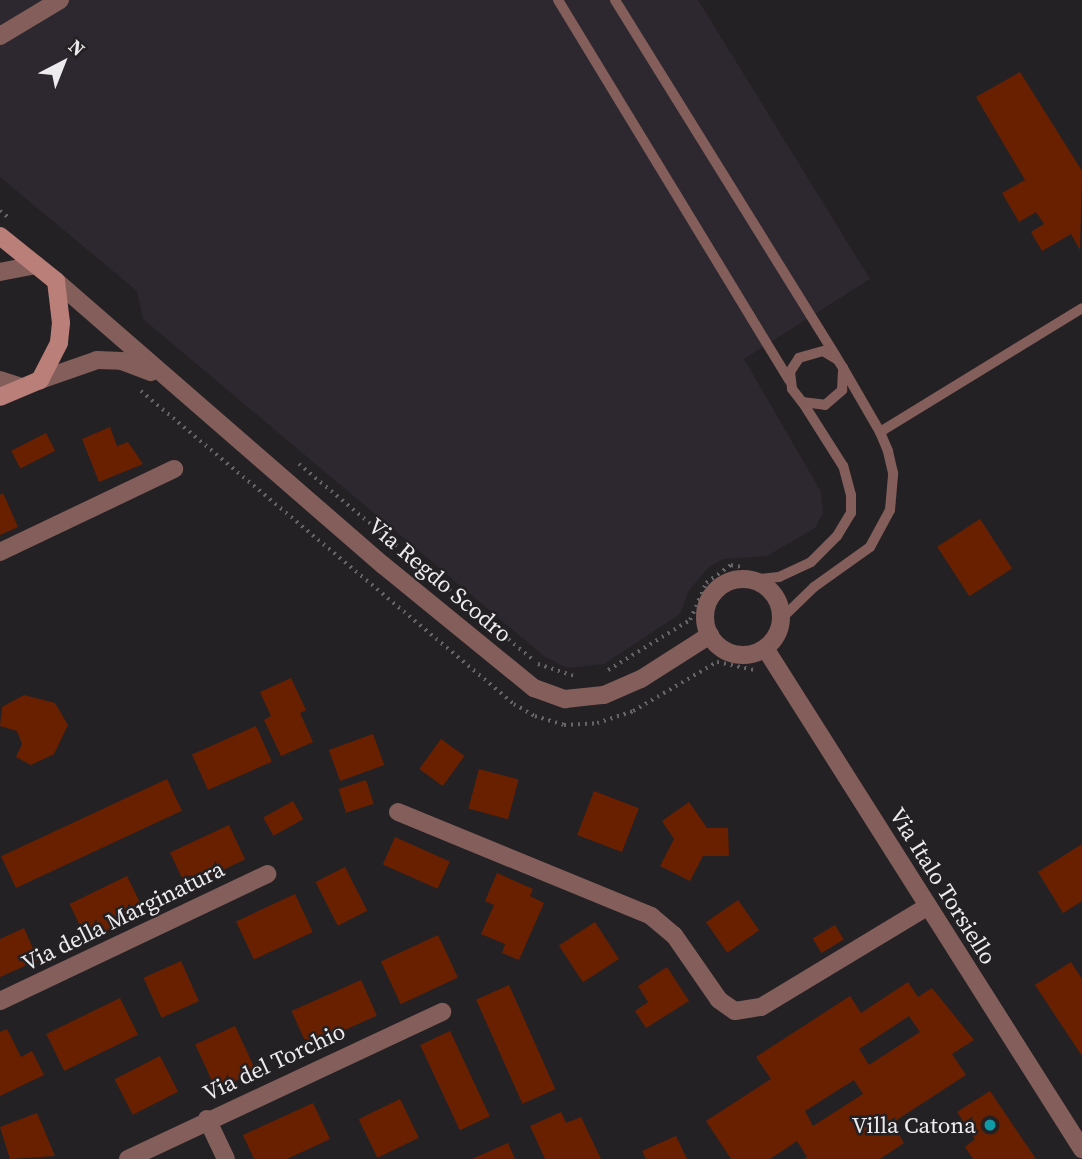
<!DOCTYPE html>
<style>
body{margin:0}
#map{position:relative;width:1082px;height:1159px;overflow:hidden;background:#242124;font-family:"Source Serif 4",serif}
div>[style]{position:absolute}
.built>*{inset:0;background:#2d272f}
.building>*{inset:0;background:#692000;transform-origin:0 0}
.path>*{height:3.5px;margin-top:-1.75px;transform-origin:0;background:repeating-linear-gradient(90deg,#676467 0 2px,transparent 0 7px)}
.lane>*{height:10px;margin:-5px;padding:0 5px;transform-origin:5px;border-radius:5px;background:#835e5a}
.street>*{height:18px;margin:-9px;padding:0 9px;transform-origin:9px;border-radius:9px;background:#835e5a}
.street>.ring{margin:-9px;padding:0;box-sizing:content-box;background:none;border:18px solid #835e5a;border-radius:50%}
.secondary>*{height:18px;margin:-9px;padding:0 9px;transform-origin:9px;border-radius:9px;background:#bb7f79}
.dots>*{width:19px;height:19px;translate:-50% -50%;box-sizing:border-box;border:4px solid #242124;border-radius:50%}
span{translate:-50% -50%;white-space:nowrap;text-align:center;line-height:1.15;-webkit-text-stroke:5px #242124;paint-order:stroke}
.street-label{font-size:23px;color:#edebed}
.poi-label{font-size:23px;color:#edebed}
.right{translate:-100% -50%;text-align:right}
.north{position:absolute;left:28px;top:28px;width:70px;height:70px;-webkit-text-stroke:5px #242124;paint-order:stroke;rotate:42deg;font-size:19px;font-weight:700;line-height:28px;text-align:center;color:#edebed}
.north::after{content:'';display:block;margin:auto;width:24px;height:32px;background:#edebed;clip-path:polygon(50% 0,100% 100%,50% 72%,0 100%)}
</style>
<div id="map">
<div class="built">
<i style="clip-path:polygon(0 0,698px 0,870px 279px,744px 359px,821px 492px,823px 513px,815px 528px,767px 556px,723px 559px,709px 567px,689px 590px,680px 614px,604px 664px,567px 668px,544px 656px,143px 319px,137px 291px,0 177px)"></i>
</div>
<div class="building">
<i style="clip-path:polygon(1020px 72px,1082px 171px,1080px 250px,1071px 234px,1042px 251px,1031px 232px,1044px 224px,1036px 212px,1019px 222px,1002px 193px,1025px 180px,976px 97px)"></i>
<i style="clip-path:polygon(110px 427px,117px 446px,128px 442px,143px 464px,99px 482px,82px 439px)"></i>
<i style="left:46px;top:433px;width:20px;height:39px;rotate:63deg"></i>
<i style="clip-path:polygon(3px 493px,18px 527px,0 535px,0 495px)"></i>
<i style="left:980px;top:519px;width:59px;height:51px;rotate:57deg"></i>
<i style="clip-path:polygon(291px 678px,306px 710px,300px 713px,313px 742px,281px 756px,264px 720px,271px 716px,260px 692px)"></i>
<i style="clip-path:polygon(24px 695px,55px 703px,68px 725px,54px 754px,31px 765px,16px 757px,22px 744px,17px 731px,0 726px,2px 707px)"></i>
<i style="left:256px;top:726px;width:39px;height:70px;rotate:66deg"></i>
<i style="left:373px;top:734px;width:33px;height:47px;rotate:70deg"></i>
<i style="left:441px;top:739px;width:29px;height:37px;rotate:36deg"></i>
<i style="left:479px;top:769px;width:41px;height:41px;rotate:15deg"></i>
<i style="left:167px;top:779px;width:35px;height:183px;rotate:65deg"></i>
<i style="left:366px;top:780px;width:25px;height:29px;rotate:72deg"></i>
<i style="left:594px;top:791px;width:48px;height:47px;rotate:21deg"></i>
<i style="left:293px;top:801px;width:21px;height:34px;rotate:61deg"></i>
<i style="clip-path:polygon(689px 802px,707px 828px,728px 828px,729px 856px,703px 856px,690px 881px,660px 866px,674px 839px,662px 821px)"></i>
<i style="left:229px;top:825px;width:38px;height:65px;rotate:65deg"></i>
<i style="left:395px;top:837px;width:60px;height:30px;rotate:24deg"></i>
<i style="clip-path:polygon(1082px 844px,1082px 901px,1063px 913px,1038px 872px)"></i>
<i style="left:345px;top:867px;width:49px;height:33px;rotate:63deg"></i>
<i style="clip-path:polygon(497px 873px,533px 889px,530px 896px,544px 903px,519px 960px,502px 953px,505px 944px,481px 934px,494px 905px,485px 901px)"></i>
<i style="left:127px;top:876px;width:41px;height:64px;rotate:64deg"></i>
<i style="left:295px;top:894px;width:42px;height:65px;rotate:65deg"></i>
<i style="left:738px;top:900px;width:37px;height:39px;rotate:55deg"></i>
<i style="left:595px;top:922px;width:44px;height:43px;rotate:57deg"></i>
<i style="left:835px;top:925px;width:17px;height:26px;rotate:59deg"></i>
<i style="clip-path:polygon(24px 928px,38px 960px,0 977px,0 939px)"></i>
<i style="left:438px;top:935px;width:47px;height:63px;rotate:65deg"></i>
<i style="left:181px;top:961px;width:44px;height:41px;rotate:66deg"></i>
<i style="clip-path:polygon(1071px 962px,1082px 979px,1082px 1056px,1035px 985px)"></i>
<i style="clip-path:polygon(667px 967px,689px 1001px,646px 1028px,635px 1011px,648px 1002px,638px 986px)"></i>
<i style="left:361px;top:980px;width:39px;height:76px;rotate:66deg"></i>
<i style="clip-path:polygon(evenodd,908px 982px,918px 997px,932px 988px,974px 1040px,952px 1054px,966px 1075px,892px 1123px,904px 1143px,880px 1159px,804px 1159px,807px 1157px,797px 1141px,770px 1159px,731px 1159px,706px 1121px,771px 1079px,756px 1057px,850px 996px,861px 1013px,908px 982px,909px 1016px,920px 1032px,869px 1065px,859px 1049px,909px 1016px,908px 982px,854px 1080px,863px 1094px,813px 1126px,805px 1111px,854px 1080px)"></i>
<i style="left:509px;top:985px;width:114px;height:36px;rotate:66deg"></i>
<i style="left:120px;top:998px;width:41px;height:82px;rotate:64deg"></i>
<i style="left:235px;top:1026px;width:50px;height:44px;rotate:65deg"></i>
<i style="clip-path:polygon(7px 1029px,21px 1057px,32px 1051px,44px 1075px,0 1096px,0 1032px)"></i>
<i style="left:450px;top:1031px;width:94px;height:33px;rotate:65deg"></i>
<i style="left:160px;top:1056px;width:40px;height:51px;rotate:63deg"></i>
<i style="clip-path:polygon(990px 1091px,1036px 1159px,973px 1159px,965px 1147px,975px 1139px,957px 1112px)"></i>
<i style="left:400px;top:1099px;width:43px;height:46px;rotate:64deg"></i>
<i style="clip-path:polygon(313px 1103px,330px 1139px,287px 1159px,254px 1159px,243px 1135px)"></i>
<i style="clip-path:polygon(561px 1112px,566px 1123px,581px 1117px,601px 1159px,545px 1159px,530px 1126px)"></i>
<i style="clip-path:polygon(37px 1113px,55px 1156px,10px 1159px,0 1127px)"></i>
<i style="clip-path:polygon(676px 1136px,687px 1159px,646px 1159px,642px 1151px)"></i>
<i style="clip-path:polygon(508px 1143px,515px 1159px,472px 1159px)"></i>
</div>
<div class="path">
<i style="left:0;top:211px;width:10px;rotate:37deg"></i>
<i style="left:141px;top:391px;width:487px;rotate:40deg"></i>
<i style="left:514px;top:704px;width:24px;rotate:30deg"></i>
<i style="left:535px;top:716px;width:30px;rotate:17deg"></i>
<i style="left:564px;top:725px;width:33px;rotate:-3deg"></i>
<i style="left:597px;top:723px;width:38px;rotate:-18deg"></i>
<i style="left:633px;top:711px;width:97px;rotate:-30.3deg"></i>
<i style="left:717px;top:662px;width:39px;rotate:12deg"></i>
<i style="left:299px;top:464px;width:304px;rotate:39.9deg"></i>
<i style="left:538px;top:664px;width:41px;rotate:18.4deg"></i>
<i style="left:608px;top:670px;width:96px;rotate:-31.4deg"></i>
<i style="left:690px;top:620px;width:40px;rotate:-66.6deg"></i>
<i style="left:706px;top:583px;width:31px;rotate:-36deg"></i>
<i style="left:731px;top:565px;width:11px;rotate:10deg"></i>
</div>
<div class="lane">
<i style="left:558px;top:0;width:445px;rotate:58.7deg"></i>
<i style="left:615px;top:0;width:420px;rotate:58.2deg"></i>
<i style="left:880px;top:432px;width:237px;rotate:-31.5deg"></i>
<i style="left:751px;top:580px;width:28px;rotate:-6deg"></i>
<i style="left:779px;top:577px;width:35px;rotate:-25deg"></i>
<i style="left:811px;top:562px;width:37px;rotate:-45deg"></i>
<i style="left:837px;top:536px;width:27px;rotate:-59deg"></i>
<i style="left:851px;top:513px;width:18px;rotate:-90deg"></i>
<i style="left:851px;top:495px;width:30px;rotate:-105deg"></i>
<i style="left:843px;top:466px;width:75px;rotate:-122.4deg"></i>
<i style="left:781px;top:619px;width:46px;rotate:-44.1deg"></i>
<i style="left:814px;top:587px;width:69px;rotate:-35.5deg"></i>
<i style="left:870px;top:547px;width:42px;rotate:-61.6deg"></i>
<i style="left:890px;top:510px;width:37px;rotate:-85deg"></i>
<i style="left:893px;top:473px;width:23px;rotate:-103deg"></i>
<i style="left:888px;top:451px;width:21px;rotate:-113deg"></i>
<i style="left:880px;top:432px;width:74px;rotate:-120deg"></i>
<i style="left:843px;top:368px;width:9px;rotate:-122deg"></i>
<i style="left:838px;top:360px;width:17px;rotate:-149deg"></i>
<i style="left:823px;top:351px;width:25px;rotate:164deg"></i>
<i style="left:799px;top:358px;width:17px;rotate:123deg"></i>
<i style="left:790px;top:372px;width:17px;rotate:83deg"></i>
<i style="left:792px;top:389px;width:16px;rotate:52deg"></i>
<i style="left:802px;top:402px;width:23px;rotate:7deg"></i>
<i style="left:825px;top:405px;width:23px;rotate:-41deg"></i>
<i style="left:842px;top:390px;width:22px;rotate:-87deg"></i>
</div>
<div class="street">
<i style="left:0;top:36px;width:70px;rotate:-31deg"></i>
<i style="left:0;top:272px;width:37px;rotate:-11deg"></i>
<i style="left:56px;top:281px;width:433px;rotate:41deg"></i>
<i style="left:383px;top:565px;width:195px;rotate:39.2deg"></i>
<i style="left:534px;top:688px;width:33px;rotate:20deg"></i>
<i style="left:565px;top:699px;width:39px;rotate:-6deg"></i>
<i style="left:604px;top:695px;width:40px;rotate:-23.4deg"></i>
<i style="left:641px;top:679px;width:82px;rotate:-32.5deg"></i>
<i style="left:0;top:380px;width:22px;rotate:18deg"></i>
<i style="left:40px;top:380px;width:60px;rotate:-19.3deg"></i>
<i style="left:97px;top:360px;width:25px;rotate:2deg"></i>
<i style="left:122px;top:361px;width:31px;rotate:21deg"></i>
<i style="left:0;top:552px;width:193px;rotate:-25.5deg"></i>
<i class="ring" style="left:705px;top:579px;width:58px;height:58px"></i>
<i style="left:765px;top:648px;width:593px;rotate:57.68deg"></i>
<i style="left:398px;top:812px;width:274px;rotate:22.3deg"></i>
<i style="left:651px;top:916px;width:30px;rotate:40deg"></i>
<i style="left:674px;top:935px;width:79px;rotate:55.3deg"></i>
<i style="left:719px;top:1000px;width:19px;rotate:35deg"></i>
<i style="left:735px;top:1011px;width:26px;rotate:-9deg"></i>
<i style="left:761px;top:1007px;width:194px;rotate:-31.1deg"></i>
<i style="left:0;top:1001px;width:296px;rotate:-25.4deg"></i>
<i style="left:207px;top:1119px;width:44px;rotate:64.6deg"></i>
<i style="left:128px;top:1159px;width:347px;rotate:-25.1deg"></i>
</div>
<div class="secondary">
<i style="left:0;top:236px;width:72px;rotate:38.8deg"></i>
<i style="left:56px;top:281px;width:42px;rotate:83.2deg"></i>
<i style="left:61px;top:323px;width:20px;rotate:96deg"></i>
<i style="left:59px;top:343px;width:42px;rotate:117.2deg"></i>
<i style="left:40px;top:380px;width:43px;rotate:157deg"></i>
</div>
<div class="dots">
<i style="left:990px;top:1125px;background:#0f9aa8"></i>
</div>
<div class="street-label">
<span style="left:440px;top:580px;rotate:40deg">Via Regdo Scodro</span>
<span style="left:943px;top:886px;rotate:58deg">Via Italo Torsiello</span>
<span style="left:123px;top:916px;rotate:-26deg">Via della Marginatura</span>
<span style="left:274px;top:1062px;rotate:-25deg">Via del Torchio</span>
</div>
<div class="poi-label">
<span class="right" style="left:976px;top:1125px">Villa Catona</span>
</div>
<div class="north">N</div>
</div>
